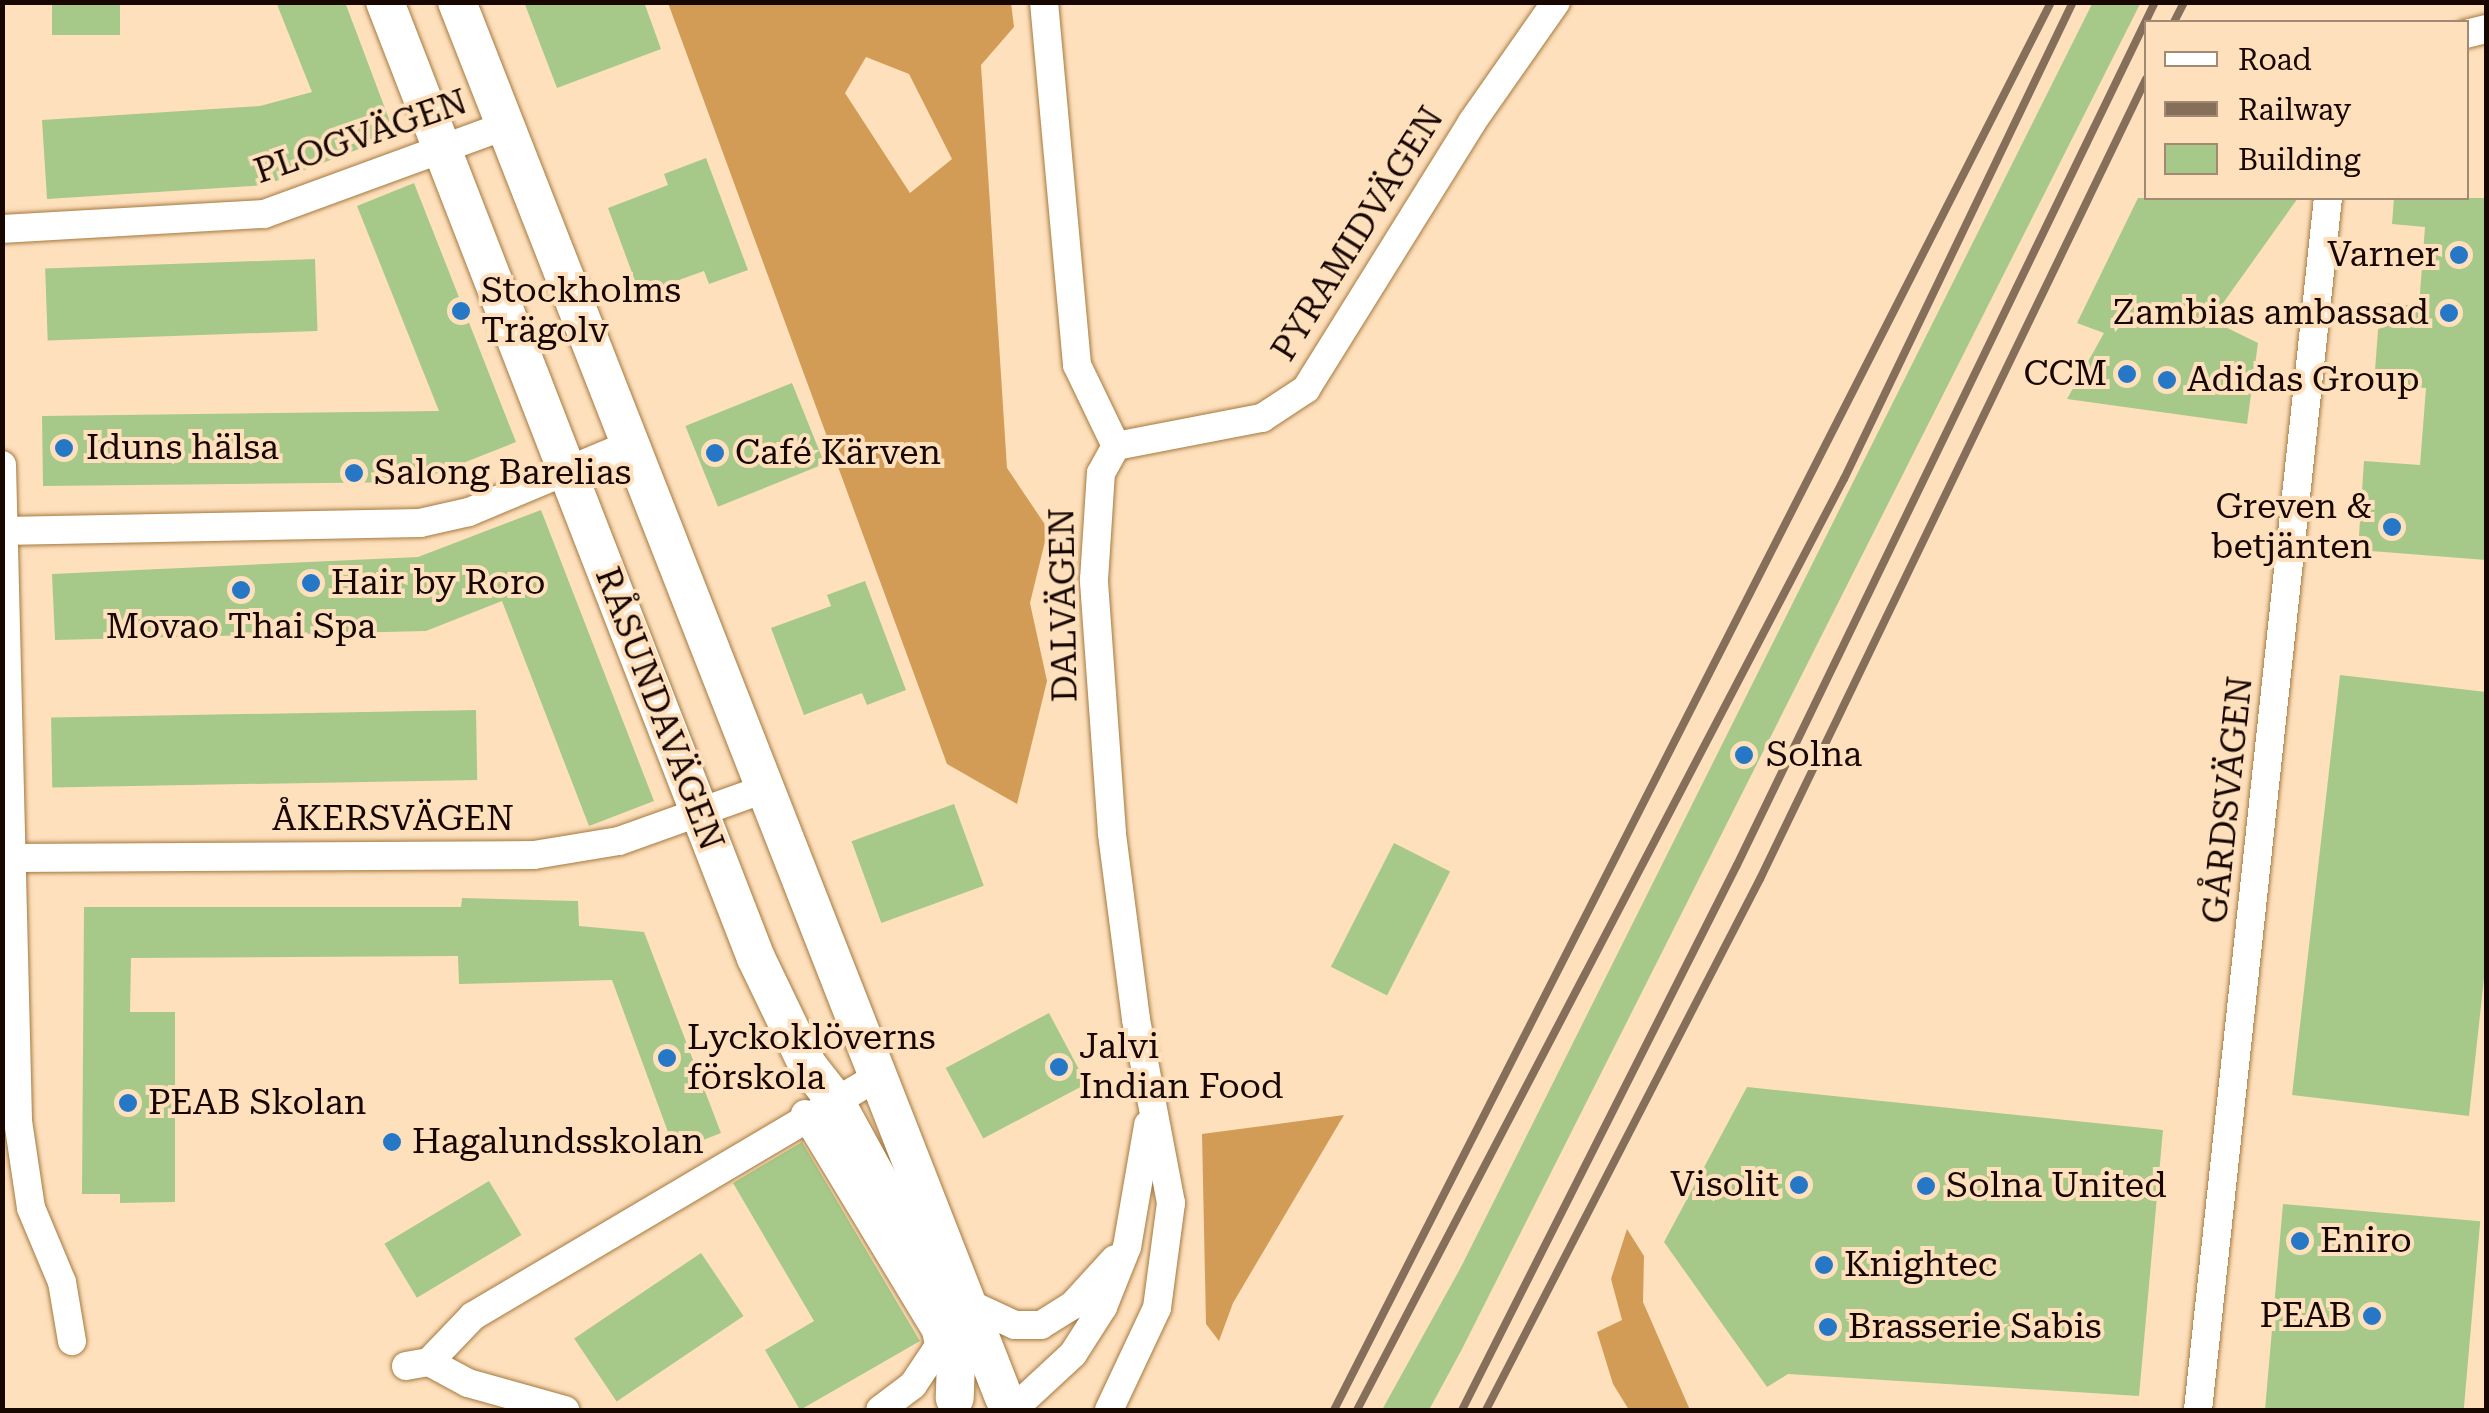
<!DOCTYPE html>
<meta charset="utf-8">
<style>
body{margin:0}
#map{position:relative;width:2489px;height:1413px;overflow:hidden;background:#fee0bd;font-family:"Roboto Serif",serif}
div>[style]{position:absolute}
.forest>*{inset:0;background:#d39c56}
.building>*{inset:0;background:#a6c989;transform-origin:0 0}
.roads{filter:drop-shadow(0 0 2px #a6793e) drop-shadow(0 0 2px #a6793e)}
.street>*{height:28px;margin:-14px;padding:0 14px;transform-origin:14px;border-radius:14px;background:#fff}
.secondary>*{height:38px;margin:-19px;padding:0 19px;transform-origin:19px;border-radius:19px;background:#fff}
.rail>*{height:8px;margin:-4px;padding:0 4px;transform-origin:4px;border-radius:4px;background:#866f5a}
.dots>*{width:28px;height:28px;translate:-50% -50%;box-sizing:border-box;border:5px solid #fee0bd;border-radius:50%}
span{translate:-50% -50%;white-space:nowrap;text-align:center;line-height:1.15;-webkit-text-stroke:8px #fee0bd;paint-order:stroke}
.street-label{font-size:35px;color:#180700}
.poi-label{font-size:35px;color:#180700}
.right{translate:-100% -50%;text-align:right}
.left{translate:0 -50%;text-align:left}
.frame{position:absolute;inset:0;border:5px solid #180700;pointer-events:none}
.legend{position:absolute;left:2144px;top:20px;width:325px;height:180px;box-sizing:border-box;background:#fee0bd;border:2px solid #a28971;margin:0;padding:12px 18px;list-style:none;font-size:30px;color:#180700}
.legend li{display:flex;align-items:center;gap:20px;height:50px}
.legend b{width:50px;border:2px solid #a28971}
</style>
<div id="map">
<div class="forest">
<i style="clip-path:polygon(evenodd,668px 3px,1011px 3px,1014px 27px,981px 65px,1007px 468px,1048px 529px,1030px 603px,1047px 681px,1017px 804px,947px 764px,668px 3px,866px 57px,909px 74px,952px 159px,910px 193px,845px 93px,866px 57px)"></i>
<i style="clip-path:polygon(1344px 1115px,1233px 1303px,1219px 1341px,1206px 1324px,1202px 1134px)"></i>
<i style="clip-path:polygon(1627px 1229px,1644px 1256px,1643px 1302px,1690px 1410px,1629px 1410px,1613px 1384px,1597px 1332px,1622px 1320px,1611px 1279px)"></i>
</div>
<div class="building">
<i style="left:52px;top:2px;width:68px;height:33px"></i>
<i style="clip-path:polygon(276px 2px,345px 2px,395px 135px,266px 185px,47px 199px,42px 120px,260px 106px,312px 92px)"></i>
<i style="clip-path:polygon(524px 2px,644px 2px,661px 49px,557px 88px)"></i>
<i style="clip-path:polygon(2093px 2px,2141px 2px,1462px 1349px,1429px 1410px,1382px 1410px,1461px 1267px)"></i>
<i style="clip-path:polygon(706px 158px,748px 270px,709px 284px,704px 271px,640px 294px,608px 208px,668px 185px,664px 174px)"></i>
<i style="clip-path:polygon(414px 183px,516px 442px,415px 482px,43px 486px,42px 416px,439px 411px,357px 206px)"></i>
<i style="clip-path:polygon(2138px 198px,2298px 198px,2211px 320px,2258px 343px,2247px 424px,2067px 399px,2104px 333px,2077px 323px)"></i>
<i style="clip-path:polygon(2394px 198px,2486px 198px,2486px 560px,2358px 550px,2364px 461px,2420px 465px,2426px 388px,2374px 384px,2380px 303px,2419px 306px,2425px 227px,2392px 224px)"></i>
<i style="left:315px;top:259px;width:72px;height:270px;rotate:88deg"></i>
<i style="left:792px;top:383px;width:87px;height:115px;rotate:68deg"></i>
<i style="clip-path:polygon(541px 510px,654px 801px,589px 826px,502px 601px,426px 631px,55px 640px,52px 574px,418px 557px)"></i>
<i style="clip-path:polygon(865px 581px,906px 690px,867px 705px,862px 693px,804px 715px,771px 628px,831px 606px,827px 595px)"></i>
<i style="clip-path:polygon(2340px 675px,2486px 692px,2486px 960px,2469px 1116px,2292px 1095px)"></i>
<i style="left:476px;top:710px;width:70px;height:425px;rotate:89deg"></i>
<i style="left:954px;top:804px;width:87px;height:109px;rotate:70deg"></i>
<i style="left:1394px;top:843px;width:63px;height:139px;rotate:27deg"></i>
<i style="clip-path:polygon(462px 898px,578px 901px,579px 926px,644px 932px,721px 1133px,675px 1151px,612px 980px,459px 984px,458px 956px,131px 958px,130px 1012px,175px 1012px,175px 1202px,120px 1203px,120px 1194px,82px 1194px,84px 907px,461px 907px)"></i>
<i style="left:1049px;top:1013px;width:80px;height:117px;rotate:62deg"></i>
<i style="clip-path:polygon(1747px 1087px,2163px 1130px,2139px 1396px,1788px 1374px,1767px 1387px,1664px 1242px)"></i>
<i style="clip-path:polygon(802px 1142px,920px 1341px,800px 1410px,765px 1350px,814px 1321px,733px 1183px)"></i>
<i style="left:489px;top:1181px;width:63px;height:122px;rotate:59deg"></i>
<i style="left:2283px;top:1204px;width:198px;height:207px;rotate:5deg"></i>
<i style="left:701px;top:1253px;width:76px;height:153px;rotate:56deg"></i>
</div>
<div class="roads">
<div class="street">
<i style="left:1044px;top:2px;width:364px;rotate:84.8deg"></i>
<i style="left:1077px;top:365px;width:90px;rotate:64.3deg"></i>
<i style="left:2466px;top:34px;width:21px;rotate:-14deg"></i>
<i style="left:2px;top:229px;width:262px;rotate:-3.3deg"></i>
<i style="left:264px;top:214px;width:257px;rotate:-20.1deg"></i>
<i style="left:1116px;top:446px;width:149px;rotate:-10.9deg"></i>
<i style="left:1262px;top:418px;width:53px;rotate:-33.4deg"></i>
<i style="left:1306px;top:389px;width:314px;rotate:-58.1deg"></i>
<i style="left:1472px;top:122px;width:146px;rotate:-55deg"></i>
<i style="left:2px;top:465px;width:656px;rotate:88.6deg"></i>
<i style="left:18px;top:1121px;width:88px;rotate:81.5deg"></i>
<i style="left:31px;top:1208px;width:80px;rotate:67.3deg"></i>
<i style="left:62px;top:1282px;width:60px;rotate:80.4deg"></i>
<i style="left:2px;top:531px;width:418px;rotate:-1.1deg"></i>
<i style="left:420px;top:523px;width:50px;rotate:-12.7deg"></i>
<i style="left:469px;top:512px;width:173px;rotate:-22.8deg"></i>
<i style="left:12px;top:858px;width:522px;rotate:-0.33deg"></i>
<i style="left:534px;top:855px;width:86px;rotate:-9.4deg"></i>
<i style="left:619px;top:841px;width:154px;rotate:-19.7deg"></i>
<i style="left:805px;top:1114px;width:253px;rotate:58.8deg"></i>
<i style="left:936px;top:1330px;width:16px;rotate:79deg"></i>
<i style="left:939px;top:1346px;width:47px;rotate:123.7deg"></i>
<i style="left:913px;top:1385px;width:41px;rotate:142.9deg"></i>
<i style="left:974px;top:1306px;width:45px;rotate:24.9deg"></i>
<i style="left:1015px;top:1325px;width:26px"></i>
<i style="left:1041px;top:1325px;width:38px;rotate:-32deg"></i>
<i style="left:1073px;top:1305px;width:62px;rotate:-47.6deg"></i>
<i style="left:429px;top:1362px;width:44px;rotate:28.3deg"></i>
<i style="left:468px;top:1383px;width:101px;rotate:15.6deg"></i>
<i style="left:406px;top:1366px;width:23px;rotate:-10deg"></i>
<i style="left:429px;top:1362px;width:64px;rotate:-46.3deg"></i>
<i style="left:473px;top:1316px;width:468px;rotate:-30.6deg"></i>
<i style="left:1018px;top:1405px;width:75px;rotate:-42.8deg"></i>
<i style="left:1073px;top:1354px;width:56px;rotate:-57.4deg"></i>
<i style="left:1103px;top:1307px;width:65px;rotate:-68.2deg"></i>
<i style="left:1127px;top:1247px;width:124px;rotate:-80.2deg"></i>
<i style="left:1109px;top:1410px;width:113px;rotate:-64.8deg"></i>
<i style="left:1157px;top:1308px;width:106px;rotate:-82.4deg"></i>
<i style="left:1171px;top:1203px;width:187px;rotate:-100.8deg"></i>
<i style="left:1136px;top:1019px;width:188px;rotate:-97.4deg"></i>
<i style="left:1112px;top:833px;width:254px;rotate:-94.1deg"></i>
<i style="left:1094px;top:580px;width:107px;rotate:-86.3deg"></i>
<i style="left:1101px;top:473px;width:31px;rotate:-61deg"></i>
<i style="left:2198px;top:1410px;width:1219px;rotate:-83.88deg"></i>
</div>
<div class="secondary">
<i style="left:385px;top:2px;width:1025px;rotate:68.79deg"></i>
<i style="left:756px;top:958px;width:120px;rotate:64.3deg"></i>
<i style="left:808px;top:1066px;width:42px;rotate:51.8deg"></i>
<i style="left:834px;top:1099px;width:225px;rotate:61.3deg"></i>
<i style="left:942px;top:1296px;width:66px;rotate:77.8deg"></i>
<i style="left:956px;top:1361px;width:37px;rotate:92deg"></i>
<i style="left:457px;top:2px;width:1499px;rotate:68.6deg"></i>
</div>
</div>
<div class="rail">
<i style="left:2174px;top:22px;width:22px;rotate:-63deg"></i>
<i style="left:1334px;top:1410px;width:1580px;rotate:-63.01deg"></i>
<i style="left:1357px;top:1410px;width:1051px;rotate:-62.39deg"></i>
<i style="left:1844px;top:479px;width:529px;rotate:-64.36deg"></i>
<i style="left:1462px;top:1410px;width:610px;rotate:-63.23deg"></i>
<i style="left:1737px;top:865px;width:959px;rotate:-64.16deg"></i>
<i style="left:1486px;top:1410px;width:598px;rotate:-62.71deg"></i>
<i style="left:1760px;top:879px;width:888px;rotate:-64.24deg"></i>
</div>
<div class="dots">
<i style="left:2459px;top:255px;background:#2678c6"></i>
<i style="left:461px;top:311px;background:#2678c6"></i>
<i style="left:2449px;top:313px;background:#2678c6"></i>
<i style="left:2127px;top:374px;background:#2678c6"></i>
<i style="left:2167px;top:380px;background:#2678c6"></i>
<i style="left:64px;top:448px;background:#2678c6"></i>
<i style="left:715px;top:453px;background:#2678c6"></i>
<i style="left:354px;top:473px;background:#2678c6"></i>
<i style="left:2392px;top:527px;background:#2678c6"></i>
<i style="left:311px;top:583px;background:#2678c6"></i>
<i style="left:241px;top:590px;background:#2678c6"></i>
<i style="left:1744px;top:755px;background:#2678c6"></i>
<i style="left:667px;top:1058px;background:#2678c6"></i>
<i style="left:1059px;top:1067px;background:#2678c6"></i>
<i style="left:128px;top:1103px;background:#2678c6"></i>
<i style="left:392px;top:1142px;background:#2678c6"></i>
<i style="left:1799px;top:1185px;background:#2678c6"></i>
<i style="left:1926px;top:1186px;background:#2678c6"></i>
<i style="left:2300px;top:1241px;background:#2678c6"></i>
<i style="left:1824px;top:1265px;background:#2678c6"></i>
<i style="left:2372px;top:1316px;background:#2678c6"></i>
<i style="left:1828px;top:1327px;background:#2678c6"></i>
</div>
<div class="street-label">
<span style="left:361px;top:137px;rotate:-19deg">PLOGVÄGEN</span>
<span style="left:1358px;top:234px;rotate:-58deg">PYRAMIDVÄGEN</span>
<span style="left:1064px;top:605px;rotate:-91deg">DALVÄGEN</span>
<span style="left:659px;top:709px;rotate:69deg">RÅSUNDAVÄGEN</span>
<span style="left:2228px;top:800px;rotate:-84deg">GÅRDSVÄGEN</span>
<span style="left:393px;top:819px">ÅKERSVÄGEN</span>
</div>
<div class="poi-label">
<span class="right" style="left:2439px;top:255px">Varner</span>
<span class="left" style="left:481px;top:311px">Stockholms<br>Trägolv</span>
<span class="right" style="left:2429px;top:313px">Zambias ambassad</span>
<span class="right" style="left:2107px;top:374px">CCM</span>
<span class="left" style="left:2187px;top:380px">Adidas Group</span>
<span class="left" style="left:86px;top:448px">Iduns hälsa</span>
<span class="left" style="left:735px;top:453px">Café Kärven</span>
<span class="left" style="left:374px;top:473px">Salong Barelias</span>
<span class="right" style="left:2372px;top:527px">Greven &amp;<br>betjänten</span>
<span class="left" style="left:331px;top:583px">Hair by Roro</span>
<span style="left:241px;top:627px">Movao Thai Spa</span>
<span class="left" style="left:1766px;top:755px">Solna</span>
<span class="left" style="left:687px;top:1058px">Lyckoklöverns<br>förskola</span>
<span class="left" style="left:1079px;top:1067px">Jalvi<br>Indian Food</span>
<span class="left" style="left:148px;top:1103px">PEAB Skolan</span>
<span class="left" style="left:412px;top:1142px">Hagalundsskolan</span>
<span class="right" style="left:1779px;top:1185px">Visolit</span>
<span class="left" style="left:1946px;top:1186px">Solna United</span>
<span class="left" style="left:2320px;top:1241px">Eniro</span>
<span class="left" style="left:1844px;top:1265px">Knightec</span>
<span class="right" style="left:2352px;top:1316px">PEAB</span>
<span class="left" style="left:1848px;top:1327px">Brasserie Sabis</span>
</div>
<div class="frame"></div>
<ul class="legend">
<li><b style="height:12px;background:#fff"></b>Road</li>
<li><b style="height:12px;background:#866f5a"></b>Railway</li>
<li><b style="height:28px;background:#a6c989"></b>Building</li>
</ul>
</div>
